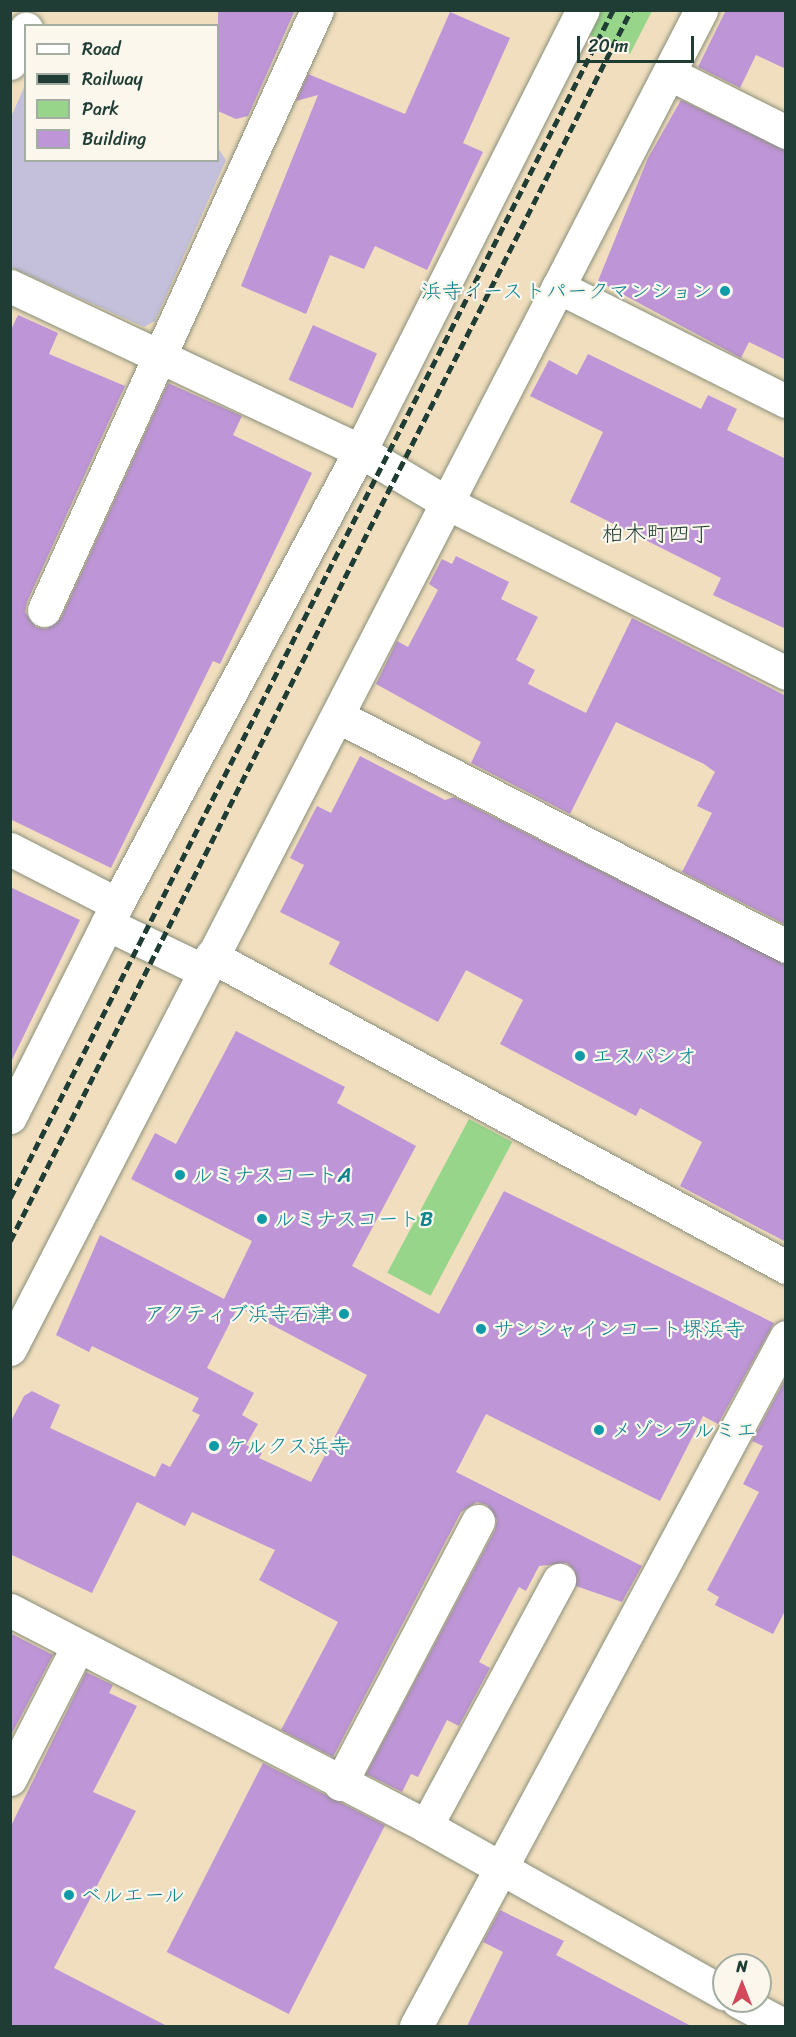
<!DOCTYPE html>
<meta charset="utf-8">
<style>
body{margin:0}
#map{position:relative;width:796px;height:2037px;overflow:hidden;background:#f0debe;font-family:Sriracha,"Klee One",sans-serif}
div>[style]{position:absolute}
.industrial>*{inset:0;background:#c4c0db}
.green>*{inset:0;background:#97d58a;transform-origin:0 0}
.building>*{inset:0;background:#be95d7;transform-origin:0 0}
.roads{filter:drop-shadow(0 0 2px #888e79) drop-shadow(0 0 2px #888e79)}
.minor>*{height:33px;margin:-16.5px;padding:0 16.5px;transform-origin:16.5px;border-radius:16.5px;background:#fff}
.rail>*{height:4.5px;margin-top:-2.25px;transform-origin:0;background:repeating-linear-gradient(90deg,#1f3d34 0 9px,transparent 0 13.5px)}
.dots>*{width:16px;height:16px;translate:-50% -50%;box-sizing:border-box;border:3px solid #fbf7ec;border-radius:50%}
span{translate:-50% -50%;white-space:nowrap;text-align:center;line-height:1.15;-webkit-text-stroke:4.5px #fbf7ec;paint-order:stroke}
.culture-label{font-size:21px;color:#0d838f}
.right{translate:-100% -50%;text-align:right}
.left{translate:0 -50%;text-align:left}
.neighbourhood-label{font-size:22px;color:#1f3d34}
.frame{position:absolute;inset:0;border:12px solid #1f3d34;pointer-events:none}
.legend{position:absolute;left:24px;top:24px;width:195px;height:138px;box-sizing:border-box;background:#fbf7ec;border:2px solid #a3ada2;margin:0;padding:8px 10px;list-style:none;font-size:18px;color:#1f3d34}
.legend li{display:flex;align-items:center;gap:12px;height:30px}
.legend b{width:30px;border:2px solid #a3ada2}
.north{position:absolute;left:712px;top:1953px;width:60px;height:60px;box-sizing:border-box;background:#fbf7ec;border:2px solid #a3ada2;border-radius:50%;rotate:0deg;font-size:16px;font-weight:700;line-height:24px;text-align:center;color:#1f3d34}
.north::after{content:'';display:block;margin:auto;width:21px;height:27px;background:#d1495b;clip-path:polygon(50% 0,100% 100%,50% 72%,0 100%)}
.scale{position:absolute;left:577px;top:36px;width:117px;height:27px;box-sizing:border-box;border:3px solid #1f3d34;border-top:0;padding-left:8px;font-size:18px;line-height:21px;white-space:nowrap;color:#1f3d34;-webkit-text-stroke:4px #fbf7ec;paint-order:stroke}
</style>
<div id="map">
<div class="industrial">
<i style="clip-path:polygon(25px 85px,26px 160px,218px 160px,218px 148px,226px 160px,155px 321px,144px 327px,11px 267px,11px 117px)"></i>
</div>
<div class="green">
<i style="clip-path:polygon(594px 11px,652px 11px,630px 54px,583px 32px)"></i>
<i style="left:469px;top:1119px;width:49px;height:174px;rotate:28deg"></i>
</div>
<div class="building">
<i style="clip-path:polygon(218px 10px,295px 10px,248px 116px,236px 119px,218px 111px)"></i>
<i style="clip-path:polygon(726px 10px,786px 10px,786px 69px,756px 55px,740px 88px,698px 67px)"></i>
<i style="clip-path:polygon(450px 12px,510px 38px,463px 143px,483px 152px,427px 270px,375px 246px,364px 269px,330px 255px,306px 314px,241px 286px,318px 95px,296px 101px,308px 74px,405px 114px)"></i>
<i style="clip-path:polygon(681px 100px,786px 150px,786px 360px,749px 342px,741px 358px,598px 281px,648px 158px)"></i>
<i style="clip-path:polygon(18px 315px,58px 333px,49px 354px,125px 386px,27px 602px,25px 612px,36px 627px,46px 629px,61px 618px,168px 383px,242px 416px,233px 435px,312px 473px,220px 664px,213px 661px,111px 868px,10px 819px,10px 332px)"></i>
<i style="left:313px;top:325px;width:70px;height:60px;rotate:24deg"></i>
<i style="clip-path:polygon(588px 354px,701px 409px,708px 395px,737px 409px,727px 430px,786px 459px,786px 629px,713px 595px,721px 578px,570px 502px,603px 432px,530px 396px,549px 360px,577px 375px)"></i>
<i style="clip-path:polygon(456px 556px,509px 582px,501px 599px,538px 617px,516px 660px,535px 670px,528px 684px,586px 713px,632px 618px,786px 696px,786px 925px,682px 872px,712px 813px,697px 806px,715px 772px,704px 764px,616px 722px,570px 814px,471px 763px,481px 742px,376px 684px,397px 641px,408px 647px,438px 590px,429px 584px,442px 559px,452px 564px)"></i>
<i style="clip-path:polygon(360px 756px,445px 800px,454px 797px,786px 964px,786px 1242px,680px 1186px,702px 1142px,640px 1108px,636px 1116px,500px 1044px,523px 1000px,466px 970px,438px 1022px,329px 964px,340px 942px,280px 912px,304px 865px,290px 858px,317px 806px,331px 813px)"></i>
<i style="clip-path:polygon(10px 887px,80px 920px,10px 1064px)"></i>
<i style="clip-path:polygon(evenodd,236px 1031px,345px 1087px,337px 1103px,416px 1146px,352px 1266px,439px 1314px,504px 1191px,774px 1323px,718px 1424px,703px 1416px,660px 1501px,486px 1414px,456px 1472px,642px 1566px,622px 1602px,576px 1586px,575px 1571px,567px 1563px,539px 1566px,526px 1591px,519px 1587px,479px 1662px,490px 1668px,459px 1726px,447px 1720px,418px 1777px,411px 1774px,402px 1792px,366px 1774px,495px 1530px,497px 1520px,487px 1505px,477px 1502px,461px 1512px,333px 1757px,281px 1730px,338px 1622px,259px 1580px,275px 1550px,192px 1512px,185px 1526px,137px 1502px,92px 1593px,10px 1554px,10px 1423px,24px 1396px,32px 1391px,60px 1405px,50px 1428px,155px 1477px,162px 1463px,170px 1467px,200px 1415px,192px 1411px,199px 1398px,92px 1346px,89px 1352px,56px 1335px,100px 1235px,224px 1299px,252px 1241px,131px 1179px,155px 1133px,176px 1144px,236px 1031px,238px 1307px,367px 1375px,311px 1482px,259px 1458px,262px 1453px,246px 1445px,258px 1424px,242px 1415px,254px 1393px,207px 1368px,238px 1307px)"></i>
<i style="clip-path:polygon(786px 1378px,786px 1609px,773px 1634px,715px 1605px,719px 1597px,707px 1590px,759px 1492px,743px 1484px,763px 1446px,752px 1441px)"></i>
<i style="clip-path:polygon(10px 1633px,53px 1655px,10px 1737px)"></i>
<i style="clip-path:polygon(86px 1672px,113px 1685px,109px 1693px,137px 1706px,93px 1792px,136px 1811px,54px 1968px,167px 2026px,10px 2026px,10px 1828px)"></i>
<i style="left:263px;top:1763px;width:137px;height:212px;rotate:27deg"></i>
<i style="clip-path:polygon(500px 1910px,564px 1941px,556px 1955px,691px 2026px,467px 2026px,503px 1952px,483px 1942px)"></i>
</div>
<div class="roads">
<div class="minor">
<i style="left:10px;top:63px;width:38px;rotate:-65deg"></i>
<i style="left:670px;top:74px;width:130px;rotate:26.6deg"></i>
<i style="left:10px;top:286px;width:387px;rotate:25.2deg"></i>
<i style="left:360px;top:451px;width:104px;rotate:30.8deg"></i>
<i style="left:449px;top:504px;width:377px;rotate:26.6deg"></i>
<i style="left:558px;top:287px;width:255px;rotate:26.6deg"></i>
<i style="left:44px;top:610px;width:659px;rotate:-65.53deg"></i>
<i style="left:339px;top:717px;width:502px;rotate:27.13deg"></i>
<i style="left:10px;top:849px;width:120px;rotate:27.2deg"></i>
<i style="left:107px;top:924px;width:108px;rotate:25.9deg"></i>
<i style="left:211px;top:956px;width:654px;rotate:28.41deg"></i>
<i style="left:10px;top:1117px;width:238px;rotate:-63.3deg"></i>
<i style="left:117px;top:904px;width:514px;rotate:-61.79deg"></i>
<i style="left:360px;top:451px;width:494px;rotate:-63.2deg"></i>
<i style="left:10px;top:1349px;width:1507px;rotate:-62.7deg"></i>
<i style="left:10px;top:1610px;width:469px;rotate:27.4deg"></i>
<i style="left:426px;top:1826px;width:342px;rotate:29.3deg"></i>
<i style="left:10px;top:1779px;width:149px;rotate:-62.9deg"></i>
<i style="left:340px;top:1784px;width:297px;rotate:-62.3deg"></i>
<i style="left:426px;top:1826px;width:280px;rotate:-61.6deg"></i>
<i style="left:738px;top:2001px;width:53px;rotate:28deg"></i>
<i style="left:416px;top:2026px;width:782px;rotate:-61.76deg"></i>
</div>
</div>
<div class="rail">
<i style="left:10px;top:1198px;width:1332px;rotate:-63.09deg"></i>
<i style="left:10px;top:1241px;width:1379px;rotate:-63.23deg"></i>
</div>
<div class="dots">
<i style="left:725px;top:291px;background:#0f9aa8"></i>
<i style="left:580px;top:1056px;background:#0f9aa8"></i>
<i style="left:180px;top:1175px;background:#0f9aa8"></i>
<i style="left:262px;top:1219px;background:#0f9aa8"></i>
<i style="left:344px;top:1314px;background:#0f9aa8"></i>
<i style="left:481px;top:1329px;background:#0f9aa8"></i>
<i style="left:599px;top:1430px;background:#0f9aa8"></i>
<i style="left:214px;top:1446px;background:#0f9aa8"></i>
<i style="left:69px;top:1895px;background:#0f9aa8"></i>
</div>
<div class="culture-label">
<span class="right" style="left:713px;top:291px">浜寺イーストパークマンション</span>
<span class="left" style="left:592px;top:1056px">エスパシオ</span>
<span class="left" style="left:192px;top:1175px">ルミナスコートA</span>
<span class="left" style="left:274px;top:1219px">ルミナスコートB</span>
<span class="right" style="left:332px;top:1314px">アクティブ浜寺石津</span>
<span class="left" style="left:493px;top:1329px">サンシャインコート堺浜寺</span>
<span class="left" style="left:611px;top:1430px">メゾンプルミエ</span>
<span class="left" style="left:226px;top:1446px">ケルクス浜寺</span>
<span class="left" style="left:81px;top:1895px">ベルエール</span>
</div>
<div class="neighbourhood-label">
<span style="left:657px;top:534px">柏木町四丁</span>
</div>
<div class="frame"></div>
<ul class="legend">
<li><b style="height:8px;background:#fff"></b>Road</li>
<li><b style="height:8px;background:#1f3d34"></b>Railway</li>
<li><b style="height:16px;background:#97d58a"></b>Park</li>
<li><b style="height:16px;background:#be95d7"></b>Building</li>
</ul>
<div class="north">N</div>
<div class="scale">20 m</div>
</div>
